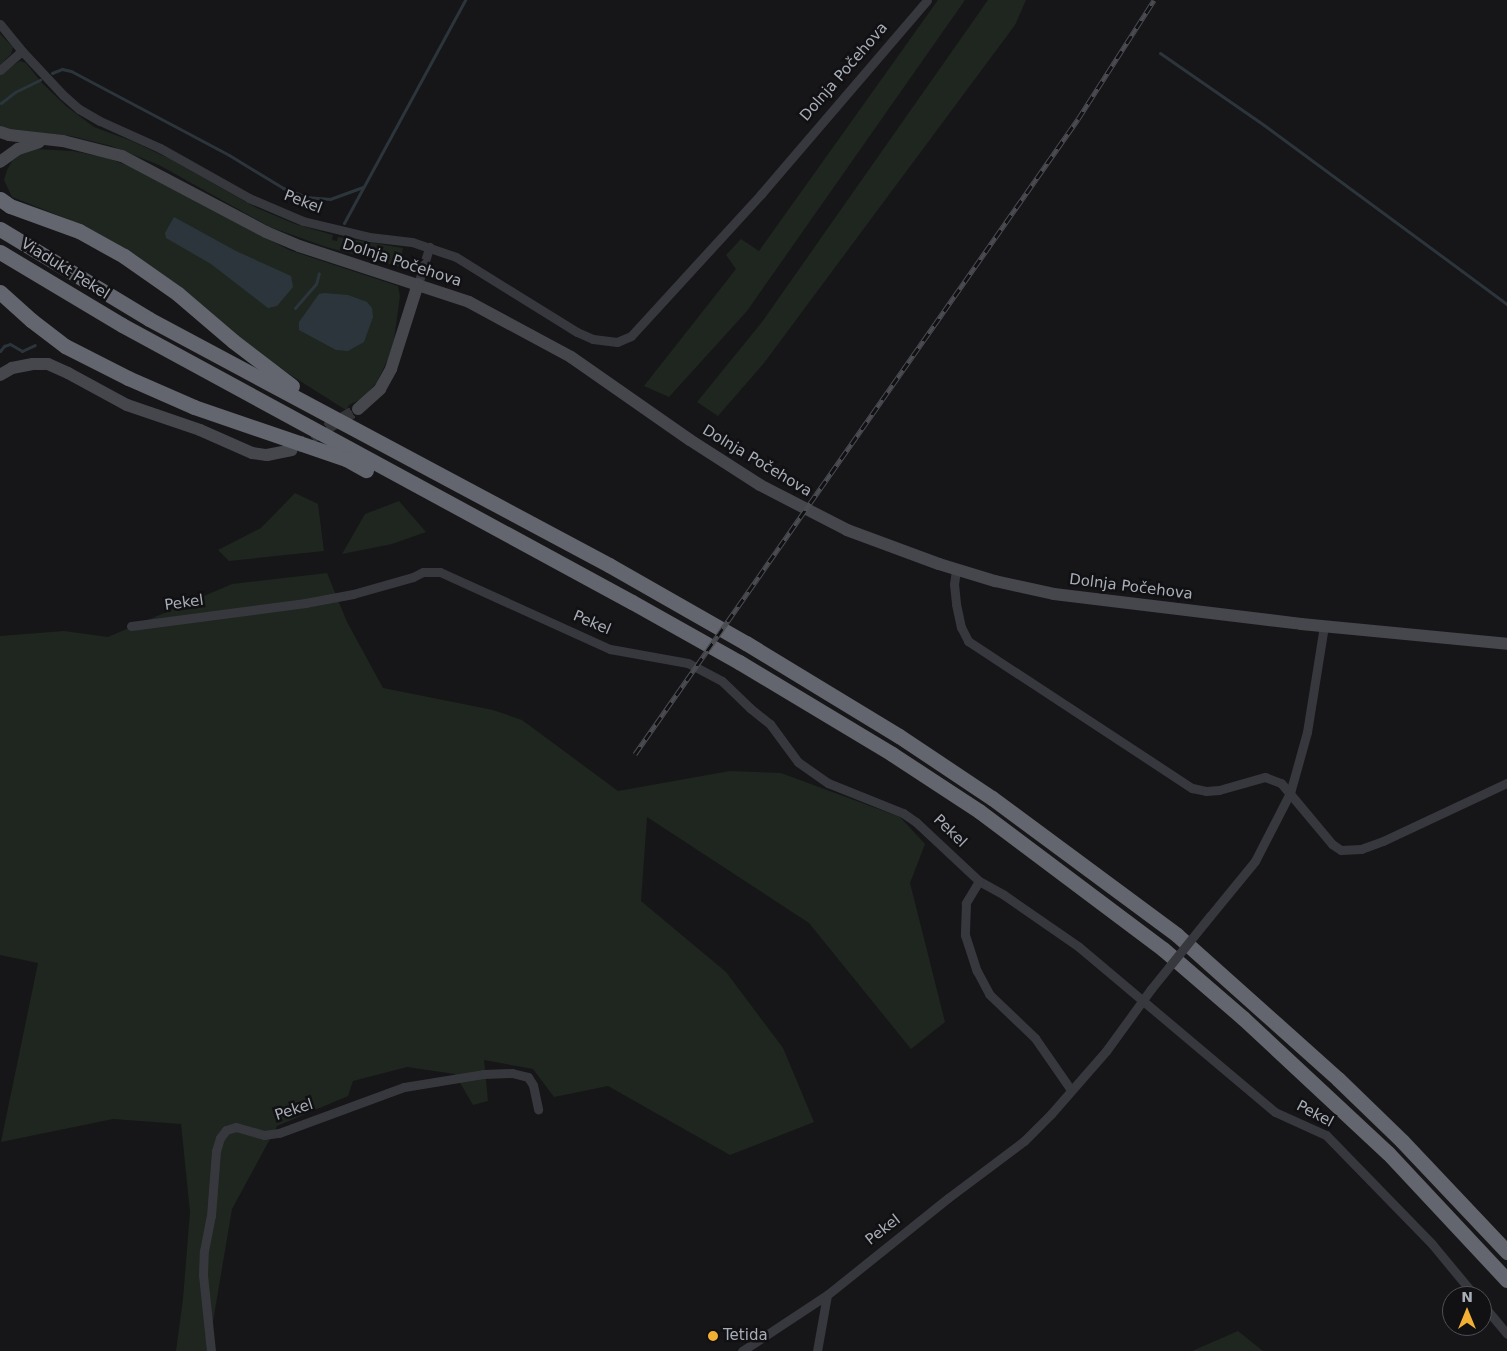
<!DOCTYPE html>
<meta charset="utf-8">
<style>
body{margin:0}
#map{position:relative;width:1507px;height:1351px;overflow:hidden;background:#161618;font-family:"DejaVu Sans",sans-serif}
div>[style]{position:absolute}
.green>*{inset:0;background:#1e261f}
.water>*{inset:0;background:#2c353c}
.stream>*{height:3px;margin:-1.5px;padding:0 1.5px;transform-origin:1.5px;border-radius:1.5px;background:#2c353c}
.secondary-tunnel>*{height:12px;margin-top:-6px;transform-origin:0;background:repeating-linear-gradient(90deg,#333438 0 12px,transparent 0 18px)}
.minor>*{height:9px;margin:-4.5px;padding:0 4.5px;transform-origin:4.5px;border-radius:4.5px;background:#37383d}
.secondary>*{height:12px;margin:-6px;padding:0 6px;transform-origin:6px;border-radius:6px;background:#45474d}
.motorway>*{height:15px;margin:-7.5px;padding:0 7.5px;transform-origin:7.5px;border-radius:7.5px;background:#63666e}
.rail>*{height:5px;margin-top:-2.5px;transform-origin:0;background:repeating-linear-gradient(90deg,#111113 0 9px,#4a4c52 0 18px);box-sizing:border-box;border-block:1px solid #4a4c52}
.minor-bridge>*{height:9px;margin:-4.5px;padding:0 4.5px;transform-origin:4.5px;border-radius:4.5px;background:#37383d}
.dots>*{width:14px;height:14px;translate:-50% -50%;box-sizing:border-box;border:2px solid #111113;border-radius:50%}
span{translate:-50% -50%;white-space:nowrap;text-align:center;line-height:1.15;-webkit-text-stroke:5px #111113;paint-order:stroke}
.street-label{font-size:15px;color:#a8adb8}
.poi-label{font-size:15px;color:#a8adb8}
.left{translate:0 -50%;text-align:left}
.north{position:absolute;left:1442px;top:1286px;width:50px;height:50px;box-sizing:border-box;background:#111113;border:1px solid #4d4f55;border-radius:50%;rotate:0deg;font-size:14px;font-weight:700;line-height:20px;text-align:center;color:#a8adb8}
.north::after{content:'';display:block;margin:auto;width:18px;height:22px;background:#f2b134;clip-path:polygon(50% 0,100% 100%,50% 72%,0 100%)}
</style>
<div id="map">
<div class="green">
<i style="clip-path:polygon(938px 0,965px 0,747px 311px,669px 397px,644px 386px,736px 269px,726px 255px,741px 239px,759px 251px)"></i>
<i style="clip-path:polygon(988px 0,1026px 0,1015px 25px,764px 363px,718px 416px,697px 402px,762px 322px)"></i>
<i style="clip-path:polygon(0 34px,13px 47px,11px 54px,0 65px)"></i>
<i style="clip-path:polygon(20px 61px,26px 63px,42px 83px,66px 106px,94px 127px,132px 141px,170px 159px,257px 208px,295px 224px,333px 235px,332px 240px,337px 241px,338px 237px,403px 248px,400px 267px,326px 247px,270px 227px,159px 165px,111px 146px,71px 136px,4px 129px,0 125px,0 74px)"></i>
<i style="clip-path:polygon(34px 149px,73px 151px,107px 158px,129px 166px,289px 250px,398px 286px,400px 296px,394px 340px,389px 357px,377px 382px,363px 398px,349px 405px,346px 410px,289px 374px,70px 220px,12px 197px,4px 180px,7px 170px,12px 161px,22px 153px)"></i>
<i style="clip-path:polygon(295px 493px,318px 504px,324px 551px,229px 561px,218px 550px,261px 528px)"></i>
<i style="clip-path:polygon(399px 501px,426px 532px,392px 544px,342px 554px,365px 514px)"></i>
<i style="clip-path:polygon(327px 573px,347px 622px,383px 688px,493px 710px,522px 720px,618px 791px,730px 771px,781px 773px,900px 817px,925px 844px,910px 883px,945px 1022px,911px 1049px,809px 923px,647px 817px,641px 901px,726px 972px,783px 1048px,814px 1122px,730px 1155px,608px 1086px,554px 1097px,533px 1069px,484px 1060px,488px 1101px,473px 1105px,455px 1074px,407px 1067px,353px 1081px,348px 1096px,277px 1126px,232px 1209px,208px 1351px,176px 1351px,183px 1299px,190px 1212px,181px 1124px,113px 1119px,1px 1142px,38px 963px,0 955px,0 636px,64px 631px,108px 637px,232px 584px)"></i>
<i style="clip-path:polygon(1238px 1331px,1263px 1351px,1192px 1351px)"></i>
</div>
<div class="water">
<i style="clip-path:polygon(174px 217px,236px 251px,291px 276px,293px 287px,277px 306px,268px 308px,211px 264px,166px 238px,165px 233px)"></i>
<i style="clip-path:polygon(324px 293px,348px 295px,367px 302px,372px 308px,373px 317px,364px 342px,348px 351px,336px 350px,299px 330px,299px 322px,319px 294px)"></i>
</div>
<div class="stream">
<i style="left:1160px;top:53px;width:126px;rotate:34.7deg"></i>
<i style="left:1264px;top:125px;width:302px;rotate:36.4deg"></i>
<i style="left:52px;top:73px;width:11px;rotate:-22deg"></i>
<i style="left:62px;top:69px;width:9px;rotate:13deg"></i>
<i style="left:71px;top:71px;width:179px;rotate:28deg"></i>
<i style="left:229px;top:155px;width:63px;rotate:31.4deg"></i>
<i style="left:283px;top:188px;width:25px;rotate:21deg"></i>
<i style="left:306px;top:197px;width:24px;rotate:5deg"></i>
<i style="left:330px;top:199px;width:35px;rotate:-20deg"></i>
<i style="left:1px;top:103px;width:18px;rotate:-38deg"></i>
<i style="left:15px;top:92px;width:28px;rotate:-26deg"></i>
<i style="left:344px;top:223px;width:254px;rotate:-61.5deg"></i>
<i style="left:295px;top:308px;width:32px;rotate:-49deg"></i>
<i style="left:316px;top:284px;width:11px;rotate:-75deg"></i>
<i style="left:0;top:351px;width:6px;rotate:-51deg"></i>
<i style="left:4px;top:346px;width:6px;rotate:-18deg"></i>
<i style="left:10px;top:344px;width:14px;rotate:30deg"></i>
<i style="left:22px;top:351px;width:14px;rotate:-25deg"></i>
</div>
<div class="secondary-tunnel">
<i style="left:296px;top:447px;width:73px;rotate:-31.5deg"></i>
</div>
<div class="minor">
<i style="left:0;top:24px;width:35px;rotate:51deg"></i>
<i style="left:22px;top:51px;width:60px;rotate:47deg"></i>
<i style="left:63px;top:95px;width:21px;rotate:41deg"></i>
<i style="left:79px;top:109px;width:24px;rotate:30deg"></i>
<i style="left:100px;top:121px;width:66px;rotate:24.2deg"></i>
<i style="left:160px;top:148px;width:102px;rotate:29.3deg"></i>
<i style="left:249px;top:198px;width:59px;rotate:23.1deg"></i>
<i style="left:303px;top:221px;width:68px;rotate:13.6deg"></i>
<i style="left:369px;top:237px;width:43px;rotate:6.6deg"></i>
<i style="left:412px;top:242px;width:46px;rotate:18.8deg"></i>
<i style="left:456px;top:257px;width:142px;rotate:31.8deg"></i>
<i style="left:577px;top:332px;width:17px;rotate:24deg"></i>
<i style="left:593px;top:339px;width:24px;rotate:7deg"></i>
<i style="left:617px;top:342px;width:15px;rotate:-23deg"></i>
<i style="left:631px;top:336px;width:193px;rotate:-47.5deg"></i>
<i style="left:761px;top:194px;width:255px;rotate:-49.4deg"></i>
<i style="left:0;top:70px;width:29px;rotate:-41deg"></i>
<i style="left:418px;top:284px;width:39px;rotate:-73deg"></i>
<i style="left:956px;top:570px;width:14px;rotate:98deg"></i>
<i style="left:954px;top:584px;width:20px;rotate:84deg"></i>
<i style="left:956px;top:604px;width:24px;rotate:78deg"></i>
<i style="left:961px;top:627px;width:16px;rotate:63deg"></i>
<i style="left:968px;top:641px;width:268px;rotate:33.3deg"></i>
<i style="left:1192px;top:788px;width:14px;rotate:12deg"></i>
<i style="left:1206px;top:791px;width:13px;rotate:-4deg"></i>
<i style="left:1219px;top:790px;width:48px;rotate:-15.8deg"></i>
<i style="left:1265px;top:777px;width:17px;rotate:21deg"></i>
<i style="left:1281px;top:783px;width:80px;rotate:50.1deg"></i>
<i style="left:1332px;top:844px;width:11px;rotate:34deg"></i>
<i style="left:1341px;top:850px;width:20px;rotate:-3deg"></i>
<i style="left:1361px;top:849px;width:23px;rotate:-20deg"></i>
<i style="left:1383px;top:841px;width:137px;rotate:-25.1deg"></i>
<i style="left:131px;top:626px;width:176px;rotate:-7.5deg"></i>
<i style="left:305px;top:603px;width:49px;rotate:-10.6deg"></i>
<i style="left:353px;top:594px;width:62px;rotate:-15.8deg"></i>
<i style="left:413px;top:577px;width:11px;rotate:-27deg"></i>
<i style="left:423px;top:572px;width:17px"></i>
<i style="left:440px;top:572px;width:187px;rotate:24.4deg"></i>
<i style="left:610px;top:649px;width:79px;rotate:10.2deg"></i>
<i style="left:688px;top:663px;width:38px;rotate:28deg"></i>
<i style="left:722px;top:681px;width:39px;rotate:44deg"></i>
<i style="left:750px;top:708px;width:26px;rotate:39deg"></i>
<i style="left:770px;top:724px;width:47px;rotate:53.6deg"></i>
<i style="left:798px;top:762px;width:37px;rotate:35deg"></i>
<i style="left:828px;top:783px;width:81px;rotate:21.8deg"></i>
<i style="left:903px;top:813px;width:16px;rotate:35deg"></i>
<i style="left:916px;top:822px;width:86px;rotate:43.1deg"></i>
<i style="left:979px;top:881px;width:29px;rotate:29deg"></i>
<i style="left:1004px;top:895px;width:91px;rotate:34.7deg"></i>
<i style="left:1079px;top:947px;width:256px;rotate:40.1deg"></i>
<i style="left:1275px;top:1112px;width:56px;rotate:24.3deg"></i>
<i style="left:1326px;top:1135px;width:152px;rotate:45.8deg"></i>
<i style="left:1432px;top:1244px;width:67px;rotate:50.4deg"></i>
<i style="left:979px;top:881px;width:26px;rotate:121deg"></i>
<i style="left:966px;top:903px;width:32px;rotate:92deg"></i>
<i style="left:965px;top:935px;width:38px;rotate:72deg"></i>
<i style="left:977px;top:971px;width:26px;rotate:62deg"></i>
<i style="left:989px;top:994px;width:64px;rotate:43.7deg"></i>
<i style="left:1035px;top:1038px;width:63px;rotate:55.3deg"></i>
<i style="left:1210px;top:916px;width:71px;rotate:-50.7deg"></i>
<i style="left:1255px;top:861px;width:76px;rotate:-62.8deg"></i>
<i style="left:1290px;top:793px;width:63px;rotate:-74.4deg"></i>
<i style="left:1307px;top:732px;width:107px;rotate:-80.9deg"></i>
<i style="left:1482px;top:1304px;width:39px;rotate:50deg"></i>
<i style="left:211px;top:1351px;width:76px;rotate:-96deg"></i>
<i style="left:203px;top:1275px;width:24px;rotate:-88deg"></i>
<i style="left:204px;top:1251px;width:36px;rotate:-79deg"></i>
<i style="left:211px;top:1216px;width:65px;rotate:-85.6deg"></i>
<i style="left:216px;top:1151px;width:14px;rotate:-73deg"></i>
<i style="left:220px;top:1138px;width:10px;rotate:-53deg"></i>
<i style="left:226px;top:1130px;width:10px;rotate:-17deg"></i>
<i style="left:236px;top:1127px;width:29px;rotate:16deg"></i>
<i style="left:264px;top:1135px;width:15px;rotate:-8deg"></i>
<i style="left:279px;top:1133px;width:133px;rotate:-20.2deg"></i>
<i style="left:404px;top:1087px;width:80px;rotate:-9.3deg"></i>
<i style="left:483px;top:1074px;width:29px;rotate:-2deg"></i>
<i style="left:512px;top:1073px;width:16px;rotate:14deg"></i>
<i style="left:528px;top:1077px;width:9px;rotate:58deg"></i>
<i style="left:533px;top:1085px;width:25px;rotate:78deg"></i>
<i style="left:742px;top:1351px;width:102px;rotate:-33.4deg"></i>
<i style="left:827px;top:1295px;width:155px;rotate:-38.7deg"></i>
<i style="left:948px;top:1198px;width:95px;rotate:-36.9deg"></i>
<i style="left:1024px;top:1141px;width:38px;rotate:-45deg"></i>
<i style="left:1051px;top:1114px;width:84px;rotate:-48.9deg"></i>
<i style="left:1106px;top:1051px;width:77px;rotate:-54deg"></i>
<i style="left:817px;top:1351px;width:57px;rotate:-79.9deg"></i>
</div>
<div class="secondary">
<i style="left:0;top:132px;width:9px;rotate:18deg"></i>
<i style="left:9px;top:135px;width:54px;rotate:6.3deg"></i>
<i style="left:63px;top:141px;width:61px;rotate:14.3deg"></i>
<i style="left:122px;top:156px;width:163px;rotate:27.8deg"></i>
<i style="left:266px;top:232px;width:36px;rotate:23deg"></i>
<i style="left:299px;top:246px;width:179px;rotate:18.2deg"></i>
<i style="left:469px;top:302px;width:116px;rotate:28.3deg"></i>
<i style="left:571px;top:357px;width:145px;rotate:34.9deg"></i>
<i style="left:690px;top:440px;width:83px;rotate:32.7deg"></i>
<i style="left:760px;top:485px;width:98px;rotate:27.3deg"></i>
<i style="left:847px;top:530px;width:98px;rotate:20.3deg"></i>
<i style="left:939px;top:564px;width:59px;rotate:16.9deg"></i>
<i style="left:995px;top:581px;width:60px;rotate:12.4deg"></i>
<i style="left:1054px;top:594px;width:249px;rotate:6.9deg"></i>
<i style="left:1301px;top:624px;width:207px;rotate:5.5deg"></i>
<i style="left:0;top:162px;width:22px;rotate:-36deg"></i>
<i style="left:18px;top:149px;width:22px;rotate:-18deg"></i>
<i style="left:0;top:375px;width:14px;rotate:-30deg"></i>
<i style="left:12px;top:368px;width:21px;rotate:-11deg"></i>
<i style="left:33px;top:364px;width:15px"></i>
<i style="left:48px;top:364px;width:22px;rotate:24deg"></i>
<i style="left:68px;top:373px;width:67px;rotate:28.5deg"></i>
<i style="left:127px;top:405px;width:77px;rotate:18.9deg"></i>
<i style="left:200px;top:430px;width:57px;rotate:23.9deg"></i>
<i style="left:252px;top:453px;width:15px;rotate:8deg"></i>
<i style="left:267px;top:455px;width:25px;rotate:-11deg"></i>
<i style="left:358px;top:409px;width:30px;rotate:-42deg"></i>
<i style="left:380px;top:389px;width:23px;rotate:-61deg"></i>
<i style="left:391px;top:369px;width:89px;rotate:-72.4deg"></i>
</div>
<div class="motorway">
<i style="left:0;top:199px;width:12px;rotate:35deg"></i>
<i style="left:10px;top:206px;width:73px;rotate:19.9deg"></i>
<i style="left:79px;top:231px;width:51px;rotate:29.1deg"></i>
<i style="left:124px;top:256px;width:66px;rotate:35.1deg"></i>
<i style="left:178px;top:294px;width:72px;rotate:40.5deg"></i>
<i style="left:233px;top:341px;width:74px;rotate:37.3deg"></i>
<i style="left:0;top:229px;width:174px;rotate:31.1deg"></i>
<i style="left:149px;top:319px;width:522px;rotate:28.14deg"></i>
<i style="left:609px;top:565px;width:158px;rotate:29.7deg"></i>
<i style="left:746px;top:643px;width:179px;rotate:31.3deg"></i>
<i style="left:899px;top:736px;width:112px;rotate:33.7deg"></i>
<i style="left:992px;top:798px;width:230px;rotate:36.5deg"></i>
<i style="left:1177px;top:935px;width:216px;rotate:41.8deg"></i>
<i style="left:1338px;top:1079px;width:89px;rotate:44.1deg"></i>
<i style="left:1402px;top:1141px;width:153px;rotate:46.6deg"></i>
<i style="left:0;top:252px;width:142px;rotate:30.9deg"></i>
<i style="left:122px;top:325px;width:580px;rotate:28.51deg"></i>
<i style="left:632px;top:602px;width:123px;rotate:29.3deg"></i>
<i style="left:739px;top:662px;width:179px;rotate:31deg"></i>
<i style="left:892px;top:754px;width:104px;rotate:33.2deg"></i>
<i style="left:979px;top:811px;width:230px;rotate:36.9deg"></i>
<i style="left:1163px;top:949px;width:106px;rotate:40.8deg"></i>
<i style="left:1243px;top:1018px;width:198px;rotate:43deg"></i>
<i style="left:1388px;top:1153px;width:174px;rotate:46.9deg"></i>
<i style="left:0;top:292px;width:42px;rotate:42.1deg"></i>
<i style="left:31px;top:320px;width:43px;rotate:37.4deg"></i>
<i style="left:65px;top:346px;width:71px;rotate:26.9deg"></i>
<i style="left:128px;top:378px;width:72px;rotate:23.7deg"></i>
<i style="left:194px;top:407px;width:161px;rotate:18.9deg"></i>
<i style="left:346px;top:459px;width:23px;rotate:29deg"></i>
</div>
<div class="rail">
<i style="left:635px;top:754px;width:774px;rotate:-55.1deg"></i>
<i style="left:1078px;top:119px;width:141px;rotate:-57.4deg"></i>
</div>
<div class="minor-bridge">
<i style="left:1151px;top:989px;width:94px;rotate:-51.1deg"></i>
</div>
<div class="dots">
<i style="left:713px;top:1336px;background:#f2b134"></i>
</div>
<div class="street-label">
<span style="left:844px;top:72px;rotate:-49deg">Dolnja Počehova</span>
<span style="left:303px;top:202px;rotate:21deg">Pekel</span>
<span style="left:402px;top:263px;rotate:18deg">Dolnja Počehova</span>
<span style="left:65px;top:269px;rotate:32deg">Viadukt Pekel</span>
<span style="left:757px;top:461px;rotate:31deg">Dolnja Počehova</span>
<span style="left:1131px;top:587px;rotate:7deg">Dolnja Počehova</span>
<span style="left:184px;top:603px;rotate:-8deg">Pekel</span>
<span style="left:592px;top:623px;rotate:23deg">Pekel</span>
<span style="left:950px;top:831px;rotate:44deg">Pekel</span>
<span style="left:294px;top:1110px;rotate:-18deg">Pekel</span>
<span style="left:1315px;top:1114px;rotate:28deg">Pekel</span>
<span style="left:883px;top:1230px;rotate:-38deg">Pekel</span>
</div>
<div class="poi-label">
<span class="left" style="left:723px;top:1336px">Tetida</span>
</div>
<div class="north">N</div>
</div>
